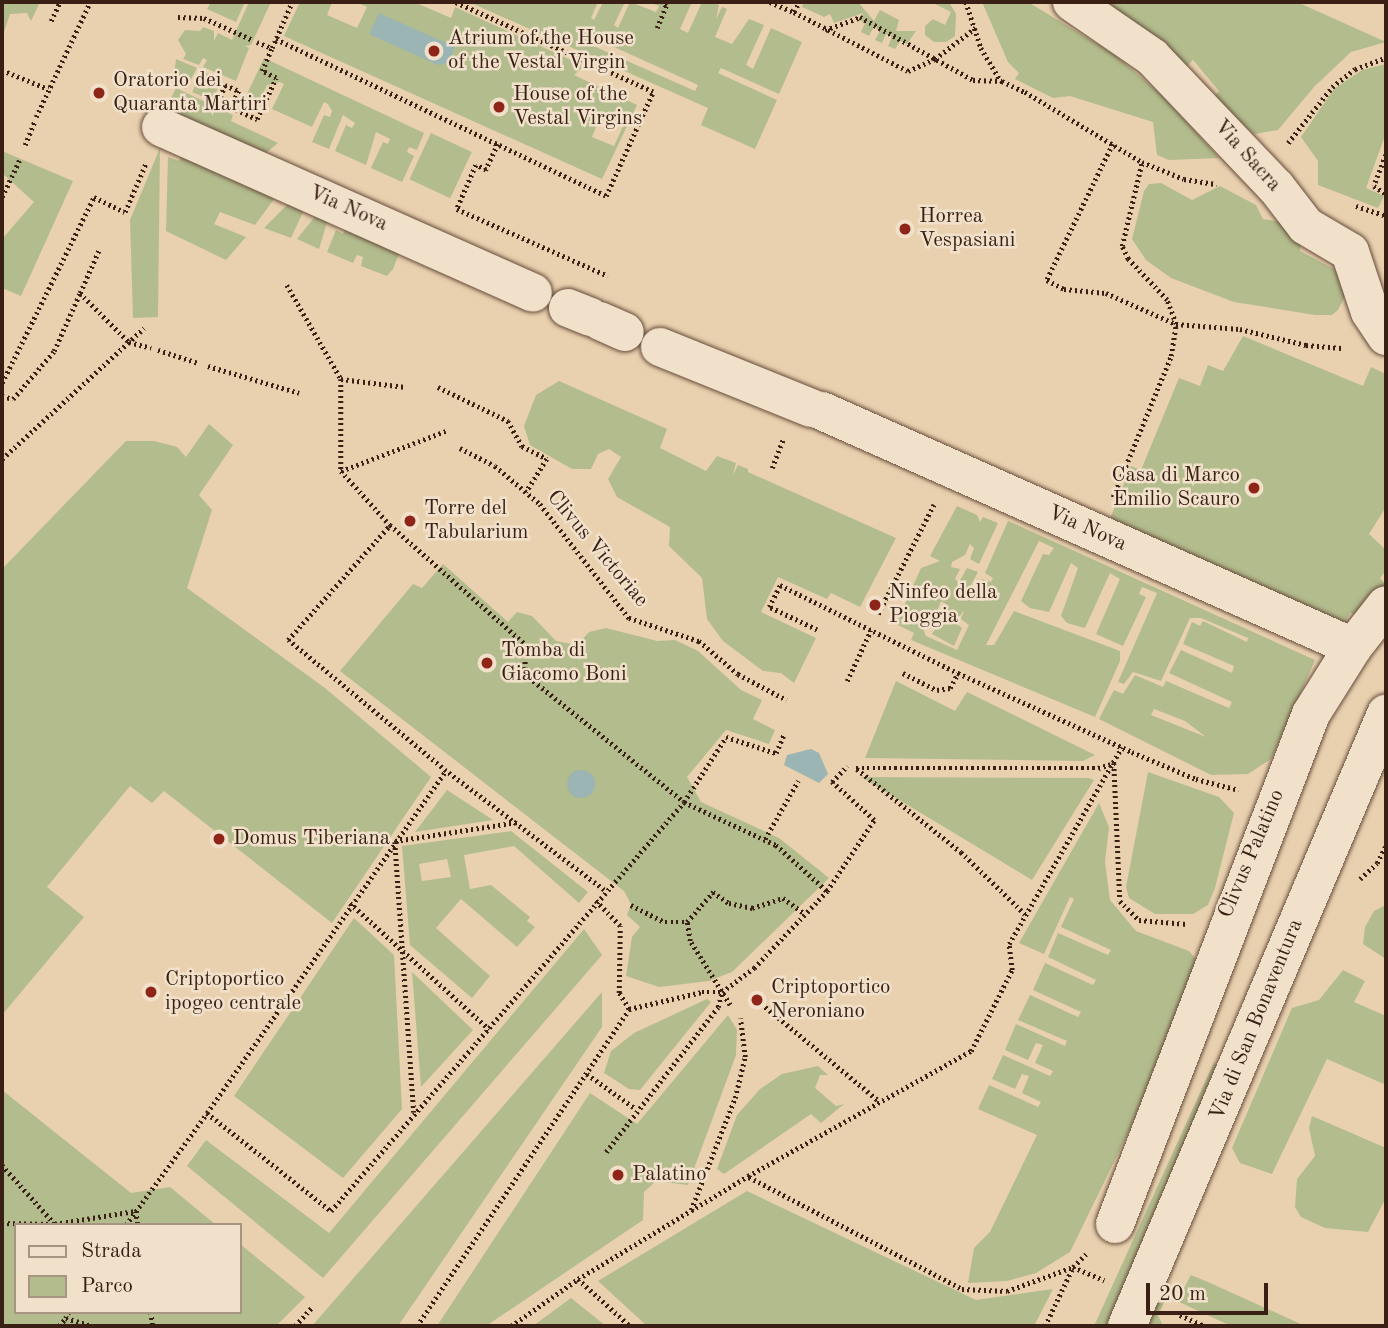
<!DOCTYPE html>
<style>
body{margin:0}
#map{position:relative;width:1388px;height:1328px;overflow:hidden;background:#e9d1af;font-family:"Old Standard TT",serif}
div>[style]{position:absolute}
.green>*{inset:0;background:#b3bc8d;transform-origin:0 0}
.water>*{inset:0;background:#9ab5b3}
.round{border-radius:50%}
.path>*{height:4.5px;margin-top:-2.25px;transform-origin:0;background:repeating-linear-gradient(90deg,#3a2014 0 2px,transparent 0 5.5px)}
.roads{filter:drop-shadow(0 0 2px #664c3b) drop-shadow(0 0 2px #664c3b)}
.street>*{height:38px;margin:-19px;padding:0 19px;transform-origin:19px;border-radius:19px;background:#f1e1cb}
.dots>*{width:19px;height:19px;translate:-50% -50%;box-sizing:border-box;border:4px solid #f1e1cb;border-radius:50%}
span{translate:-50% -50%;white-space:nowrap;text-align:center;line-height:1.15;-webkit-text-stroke:5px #f1e1cb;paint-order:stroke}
.poi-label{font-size:21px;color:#3a2014}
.left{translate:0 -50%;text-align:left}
.right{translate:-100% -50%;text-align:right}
.street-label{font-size:21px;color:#3a2014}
.frame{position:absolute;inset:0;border:4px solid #3a2014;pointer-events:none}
.legend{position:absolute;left:14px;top:1223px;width:228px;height:91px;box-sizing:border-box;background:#f1e1cb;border:2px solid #a89482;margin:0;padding:9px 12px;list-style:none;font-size:21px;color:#3a2014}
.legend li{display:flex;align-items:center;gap:14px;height:35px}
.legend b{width:35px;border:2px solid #a89482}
.scale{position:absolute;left:1146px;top:1283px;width:122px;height:32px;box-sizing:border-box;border:4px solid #3a2014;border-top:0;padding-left:9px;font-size:21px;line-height:24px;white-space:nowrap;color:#3a2014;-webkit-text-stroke:5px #f1e1cb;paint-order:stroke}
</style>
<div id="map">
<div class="green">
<i style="clip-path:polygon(2px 2px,40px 2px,31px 21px,27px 13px,10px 14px,2px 38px)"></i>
<i style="clip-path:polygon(211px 2px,245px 2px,236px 22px,207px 9px)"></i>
<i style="clip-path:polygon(249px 2px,271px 2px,251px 45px,245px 46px,249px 48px,236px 81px,203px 67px,207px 60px,203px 58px,199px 65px,183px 59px,186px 54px,178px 40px,185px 30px,200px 31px,203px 27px,214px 31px,214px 41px,218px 33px,232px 40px)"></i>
<i style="clip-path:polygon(evenodd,300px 2px,332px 2px,327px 15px,357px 28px,367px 7px,356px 2px,414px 2px,451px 18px,455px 7px,584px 66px,574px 75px,637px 105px,602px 179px,284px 36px,300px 2px,601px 115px,624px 124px,614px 146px,592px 137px,601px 115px)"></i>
<i style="clip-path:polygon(evenodd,469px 2px,598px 2px,591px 18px,594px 20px,603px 2px,625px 2px,614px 25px,618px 28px,630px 2px,656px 12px,659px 6px,649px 2px,692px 2px,680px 29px,688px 33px,702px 2px,711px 2px,719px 5px,716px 19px,722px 7px,727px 9px,715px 37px,732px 44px,749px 19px,764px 25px,746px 65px,753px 69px,771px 28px,802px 42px,779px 94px,721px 68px,718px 73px,777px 100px,755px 149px,701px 125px,708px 108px,469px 2px,592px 37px,698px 85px,695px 91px,589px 44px,592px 37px)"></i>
<i style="clip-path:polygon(804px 2px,858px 2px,874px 21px,880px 10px,899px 20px,896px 31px,916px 31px,907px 44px,900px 41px,895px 49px,888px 46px,892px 37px,886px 34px,882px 43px,875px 40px,880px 31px,874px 27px,869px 36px,861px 32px,865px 23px,859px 20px,863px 13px,834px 23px,830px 14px,824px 17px,802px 7px)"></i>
<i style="clip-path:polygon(931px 2px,949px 2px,956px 14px,955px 36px,946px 42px,934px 42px,925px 35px,925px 26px,933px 19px,945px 25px,951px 12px)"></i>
<i style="clip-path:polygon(982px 2px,1028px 2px,1115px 55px,1164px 97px,1219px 158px,1169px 160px,1157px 155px,1153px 122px,1070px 96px,1053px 98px,1015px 79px,1019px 73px,1008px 62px)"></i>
<i style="clip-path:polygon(1108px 2px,1297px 2px,1386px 42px,1351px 52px,1314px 87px,1278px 130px,1254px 134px,1213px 98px,1219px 91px,1193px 60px,1187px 66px)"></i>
<i style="clip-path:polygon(264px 58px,424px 133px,417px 150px,409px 147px,407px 152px,414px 156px,402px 182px,371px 168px,383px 142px,388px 144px,390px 139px,376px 132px,366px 165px,335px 151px,346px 125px,352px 128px,355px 123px,343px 115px,329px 149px,312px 142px,324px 115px,330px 117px,332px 111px,328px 104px,324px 102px,312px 127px,272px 109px,284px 84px,280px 82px,267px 85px,255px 111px,242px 105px)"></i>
<i style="clip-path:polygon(176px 59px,197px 68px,186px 89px,173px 83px)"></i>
<i style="clip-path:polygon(1386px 64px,1386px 133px,1366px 188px,1384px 196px,1378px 208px,1318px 185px,1318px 161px,1301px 137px,1334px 89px,1362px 70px)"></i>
<i style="left:201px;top:71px;width:22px;height:23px;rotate:22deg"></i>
<i style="clip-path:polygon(176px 88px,233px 115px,231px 121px,278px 143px,256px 161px,161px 118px)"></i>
<i style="left:431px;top:133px;width:45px;height:51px;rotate:25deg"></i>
<i style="clip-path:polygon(162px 143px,402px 246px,393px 269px,387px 276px,361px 266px,363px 257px,357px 255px,353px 263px,327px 252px,336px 230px,343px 234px,346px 227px,328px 219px,319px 249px,297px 239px,317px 214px,305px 208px,291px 238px,264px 228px,291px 201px,277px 195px,255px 225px,220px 212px,214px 224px,246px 237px,226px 260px,166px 231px,168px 157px,179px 161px,182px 154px,160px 149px,158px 317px,133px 318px,130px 220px)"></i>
<i style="clip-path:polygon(2px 151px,73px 181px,21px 296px,2px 288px,2px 239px,34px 202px,2px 173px)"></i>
<i style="clip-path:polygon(1161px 183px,1192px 200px,1220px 186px,1256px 205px,1263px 219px,1286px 223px,1301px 242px,1300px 251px,1336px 270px,1347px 292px,1338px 310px,1332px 315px,1315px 315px,1234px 302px,1171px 278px,1146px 260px,1132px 239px,1144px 191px,1149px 184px)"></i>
<i style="clip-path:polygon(1243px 336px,1363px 386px,1371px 367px,1386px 374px,1386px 507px,1369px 534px,1386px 550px,1386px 571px,1380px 578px,1385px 584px,1362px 616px,1350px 613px,1344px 623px,1110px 519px,1131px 466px,1141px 470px,1179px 378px,1200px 386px,1208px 365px,1223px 371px)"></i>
<i style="clip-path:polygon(559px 381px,667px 429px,660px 448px,706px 471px,717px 456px,736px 463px,733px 475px,738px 465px,748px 469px,748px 472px,896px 538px,860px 607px,831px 593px,827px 599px,778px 577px,761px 612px,816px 638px,794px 683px,781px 673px,763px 671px,723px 641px,707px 619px,702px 578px,669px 546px,670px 527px,617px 497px,608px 479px,621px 457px,609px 449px,598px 454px,591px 469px,572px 469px,530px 445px,524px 426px,536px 395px)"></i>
<i style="clip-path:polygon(209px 424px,233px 445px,199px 495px,212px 510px,187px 588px,325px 688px,431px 777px,332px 923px,164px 791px,152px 803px,130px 786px,47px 887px,84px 917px,2px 1015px,2px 569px,126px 441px,154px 441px,177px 447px,186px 457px)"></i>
<i style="clip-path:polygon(evenodd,957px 506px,977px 515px,980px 522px,983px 517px,998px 523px,979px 564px,970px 559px,974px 548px,970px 544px,965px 555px,952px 562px,951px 567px,960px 569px,955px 579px,959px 582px,967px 568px,978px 572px,970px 587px,975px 591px,982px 579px,991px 582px,993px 578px,985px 573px,1008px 521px,1315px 660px,1271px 759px,1248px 774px,1211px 775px,1099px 719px,1114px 690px,1123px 694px,1135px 675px,1163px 687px,1166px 681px,1229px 708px,1232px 702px,1169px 673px,1181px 650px,1232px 673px,1234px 666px,1183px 644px,1192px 622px,1200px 626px,1203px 621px,1247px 642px,1248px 638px,1201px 618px,1190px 618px,1161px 681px,1133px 672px,1124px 684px,1118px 682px,1157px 593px,1142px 587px,1139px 594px,1146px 597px,1123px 646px,1096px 634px,1120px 579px,1110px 573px,1085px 628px,1067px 623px,1061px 616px,1078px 568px,1071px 563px,1049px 612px,1030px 608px,1021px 601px,1043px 554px,1049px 555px,1054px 548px,1039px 541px,986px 645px,994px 645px,1014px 611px,1120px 651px,1120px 661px,1095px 717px,911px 640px,914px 633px,896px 624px,921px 568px,940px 561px,930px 556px,957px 506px,941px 601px,949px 606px,932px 634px,954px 646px,962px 628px,955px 623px,964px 610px,961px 619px,969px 625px,957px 650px,926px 636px,923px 628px,934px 619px,941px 601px,957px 506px,1154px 709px,1185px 721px,1206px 737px,1151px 715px,1154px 709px)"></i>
<i style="clip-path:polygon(443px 564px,508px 622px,517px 612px,532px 616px,556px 641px,577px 645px,589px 632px,606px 628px,657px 641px,675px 640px,698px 651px,741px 690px,762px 700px,753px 719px,775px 730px,769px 744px,726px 730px,687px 777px,701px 802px,779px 838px,829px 878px,732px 972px,709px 981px,659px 987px,626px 976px,632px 937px,640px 927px,627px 915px,631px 904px,624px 891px,340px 671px,413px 584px,422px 588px)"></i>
<i style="clip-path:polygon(896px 681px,955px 711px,967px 692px,1095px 755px,1083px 761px,865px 758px)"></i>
<i style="clip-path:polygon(1148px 772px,1219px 797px,1234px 813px,1215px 888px,1208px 905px,1193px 914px,1155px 914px,1129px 898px,1126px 887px)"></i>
<i style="clip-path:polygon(861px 777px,1089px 778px,1094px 780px,1032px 880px)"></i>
<i style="clip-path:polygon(447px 790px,493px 820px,415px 832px)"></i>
<i style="clip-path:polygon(1099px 803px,1109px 827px,1105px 862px,1110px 900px,1136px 931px,1189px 951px,1196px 959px,1193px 973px,1131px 1127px,1070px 1252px,1036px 1273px,1007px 1281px,968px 1283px,974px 1248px,990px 1232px,1037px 1135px,978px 1109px,989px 1085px,1038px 1107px,1041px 1102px,1022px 1093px,1029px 1076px,1022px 1074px,1015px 1089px,992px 1079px,1003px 1055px,1050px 1076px,1053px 1071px,1035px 1063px,1043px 1045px,1036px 1043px,1028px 1060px,1005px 1050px,1016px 1024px,1065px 1046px,1067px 1041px,1018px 1020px,1030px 995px,1078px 1017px,1081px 1012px,1033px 990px,1045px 963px,1093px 985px,1096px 980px,1048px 957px,1058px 933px,1108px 955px,1111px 950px,1061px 927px,1074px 899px,1070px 897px,1044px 954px,1019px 943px)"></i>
<i style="clip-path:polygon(evenodd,511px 831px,588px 892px,579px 903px,514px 846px,464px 855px,470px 889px,491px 885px,530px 917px,527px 921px,535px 927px,517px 947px,461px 899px,436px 928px,490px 976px,472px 998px,410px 945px,402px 846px,511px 831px,447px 859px,451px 877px,422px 881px,419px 864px,447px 859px)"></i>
<i style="clip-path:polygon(1386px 905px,1386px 959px,1363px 944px,1365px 927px,1374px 911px)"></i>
<i style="clip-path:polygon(354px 918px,394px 955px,402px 1109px,343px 1178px,234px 1096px)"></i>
<i style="clip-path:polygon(584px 929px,602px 955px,323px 1278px,187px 1166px,206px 1140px,329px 1233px)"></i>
<i style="clip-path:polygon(1343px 970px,1365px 981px,1354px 1002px,1386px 1016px,1386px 1085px,1327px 1059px,1272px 1174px,1240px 1163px,1232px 1148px,1292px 1008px,1319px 1000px)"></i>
<i style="clip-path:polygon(412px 972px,473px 1030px,421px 1087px)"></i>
<i style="clip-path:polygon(602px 992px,602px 1027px,398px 1326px,312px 1326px)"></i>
<i style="clip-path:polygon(707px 999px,711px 1002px,640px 1090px,629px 1089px,604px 1073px,611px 1051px,634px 1033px)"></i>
<i style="clip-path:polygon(728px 1015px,737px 1030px,736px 1055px,688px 1185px,656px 1181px,644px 1192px,643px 1220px,486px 1326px,437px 1326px,590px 1093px,637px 1124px)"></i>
<i style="clip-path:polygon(1214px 1062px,1221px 1072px,1161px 1239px,1168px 1278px,1168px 1295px,1158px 1315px,1163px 1326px,1094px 1326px)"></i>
<i style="clip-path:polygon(818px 1066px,828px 1075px,820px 1075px,815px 1088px,836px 1106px,844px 1104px,821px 1123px,811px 1114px,724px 1174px,717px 1169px,737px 1115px,760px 1089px,782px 1074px)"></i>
<i style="clip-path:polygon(2px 1090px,131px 1193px,170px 1187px,216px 1225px,16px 1225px,16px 1312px,240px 1312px,240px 1244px,305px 1297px,276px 1326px,2px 1326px)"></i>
<i style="clip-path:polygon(1312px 1116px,1386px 1148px,1386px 1198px,1368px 1232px,1325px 1228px,1301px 1217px,1295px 1207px,1297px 1179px,1315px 1156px,1309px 1128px)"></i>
<i style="clip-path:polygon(747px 1191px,976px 1300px,1053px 1289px,1034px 1326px,647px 1326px,598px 1281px)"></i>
<i style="clip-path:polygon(1191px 1275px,1208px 1282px,1305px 1326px,1231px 1326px,1177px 1301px)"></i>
<i style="clip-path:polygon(571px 1298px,606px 1326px,533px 1326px)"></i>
</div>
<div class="water">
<i style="clip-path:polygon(379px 13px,455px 47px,448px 63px,438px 65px,369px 34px)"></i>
<i style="clip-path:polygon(811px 749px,819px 753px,828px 774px,819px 783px,784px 765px,787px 755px)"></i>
<i class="round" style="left:567px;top:770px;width:28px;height:28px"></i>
</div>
<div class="path">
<i style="left:770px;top:2px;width:26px;rotate:23deg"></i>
<i style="left:794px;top:12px;width:11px;rotate:-63deg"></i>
<i style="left:966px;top:2px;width:48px;rotate:71.9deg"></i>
<i style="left:981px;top:48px;width:39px;rotate:59deg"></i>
<i style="left:794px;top:12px;width:128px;rotate:27.4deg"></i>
<i style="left:908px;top:71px;width:30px;rotate:-24deg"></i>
<i style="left:935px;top:59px;width:51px;rotate:-37.8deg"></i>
<i style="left:178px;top:17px;width:26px;rotate:2deg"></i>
<i style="left:204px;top:18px;width:54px;rotate:24.2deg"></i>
<i style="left:51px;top:21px;width:21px;rotate:-65deg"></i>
<i style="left:657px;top:28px;width:24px;rotate:-68deg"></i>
<i style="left:666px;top:6px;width:6px;rotate:-135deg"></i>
<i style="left:825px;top:30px;width:37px;rotate:-20deg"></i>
<i style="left:860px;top:17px;width:129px;rotate:29.1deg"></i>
<i style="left:973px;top:80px;width:29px;rotate:2deg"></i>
<i style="left:1002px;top:81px;width:25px;rotate:26deg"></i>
<i style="left:1025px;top:92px;width:136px;rotate:30.9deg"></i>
<i style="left:1142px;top:162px;width:45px;rotate:22deg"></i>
<i style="left:1184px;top:179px;width:33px;rotate:9deg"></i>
<i style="left:276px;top:39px;width:365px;rotate:25.4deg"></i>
<i style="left:606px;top:196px;width:114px;rotate:-65.7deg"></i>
<i style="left:653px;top:92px;width:217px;rotate:-155.6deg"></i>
<i style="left:257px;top:42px;width:16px;rotate:22deg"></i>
<i style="left:272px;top:48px;width:50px;rotate:-66.5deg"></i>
<i style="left:2px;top:70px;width:50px;rotate:22.4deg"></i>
<i style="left:224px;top:105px;width:7px;rotate:-153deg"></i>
<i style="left:218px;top:102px;width:18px;rotate:-68deg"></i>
<i style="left:225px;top:85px;width:15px;rotate:23deg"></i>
<i style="left:239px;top:91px;width:20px;rotate:117deg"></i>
<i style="left:231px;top:107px;width:29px;rotate:25deg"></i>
<i style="left:257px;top:119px;width:45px;rotate:-65.1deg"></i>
<i style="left:276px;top:78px;width:16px;rotate:-153deg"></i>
<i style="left:262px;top:71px;width:25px;rotate:-67deg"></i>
<i style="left:36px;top:117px;width:127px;rotate:-64.8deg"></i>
<i style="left:1288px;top:143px;width:71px;rotate:-51.8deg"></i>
<i style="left:1332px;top:87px;width:29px;rotate:-38deg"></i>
<i style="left:1355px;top:69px;width:33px;rotate:-20deg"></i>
<i style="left:498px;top:144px;width:29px;rotate:115deg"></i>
<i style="left:486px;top:170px;width:11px;rotate:-153deg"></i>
<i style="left:476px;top:165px;width:48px;rotate:113.4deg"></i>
<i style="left:457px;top:209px;width:165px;rotate:23.9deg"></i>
<i style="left:1113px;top:144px;width:151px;rotate:115.9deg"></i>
<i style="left:1047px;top:280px;width:19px;rotate:28deg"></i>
<i style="left:1064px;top:289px;width:42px;rotate:5.4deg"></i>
<i style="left:1106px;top:293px;width:77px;rotate:23.9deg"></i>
<i style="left:1176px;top:324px;width:64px;rotate:4.5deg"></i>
<i style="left:1240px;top:329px;width:68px;rotate:13.6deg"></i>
<i style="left:1306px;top:345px;width:38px;rotate:5deg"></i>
<i style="left:25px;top:145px;width:27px;rotate:-68deg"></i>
<i style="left:1386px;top:155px;width:33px;rotate:111deg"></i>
<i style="left:1374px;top:186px;width:14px;rotate:34deg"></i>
<i style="left:2px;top:197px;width:42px;rotate:-64.7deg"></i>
<i style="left:1356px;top:206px;width:32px;rotate:18deg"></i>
<i style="left:287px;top:285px;width:108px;rotate:60.1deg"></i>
<i style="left:341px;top:379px;width:92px;rotate:90deg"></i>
<i style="left:341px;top:471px;width:73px;rotate:47.8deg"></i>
<i style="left:80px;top:293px;width:47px;rotate:-66.2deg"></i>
<i style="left:158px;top:350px;width:42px;rotate:18deg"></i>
<i style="left:208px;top:366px;width:95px;rotate:16.5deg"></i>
<i style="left:341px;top:379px;width:65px;rotate:7deg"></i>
<i style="left:2px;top:383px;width:208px;rotate:-63.7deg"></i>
<i style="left:94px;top:197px;width:34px;rotate:26deg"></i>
<i style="left:125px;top:212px;width:53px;rotate:-66.8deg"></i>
<i style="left:438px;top:387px;width:78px;rotate:25.9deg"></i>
<i style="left:508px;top:421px;width:29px;rotate:61deg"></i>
<i style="left:522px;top:446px;width:28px;rotate:27deg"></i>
<i style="left:547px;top:459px;width:39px;rotate:122deg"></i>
<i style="left:2px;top:396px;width:11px;rotate:15deg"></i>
<i style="left:13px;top:399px;width:63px;rotate:-49.5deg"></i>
<i style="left:54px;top:351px;width:64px;rotate:-65.9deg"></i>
<i style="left:80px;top:293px;width:69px;rotate:45deg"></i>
<i style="left:129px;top:342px;width:23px;rotate:15deg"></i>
<i style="left:460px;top:448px;width:39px;rotate:27deg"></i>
<i style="left:495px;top:466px;width:59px;rotate:40.2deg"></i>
<i style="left:540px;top:504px;width:145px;rotate:52deg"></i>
<i style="left:629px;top:618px;width:74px;rotate:18.2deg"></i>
<i style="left:699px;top:641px;width:51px;rotate:40.2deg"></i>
<i style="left:738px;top:674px;width:55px;rotate:28deg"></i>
<i style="left:2px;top:459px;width:193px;rotate:-42.7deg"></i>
<i style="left:772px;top:468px;width:31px;rotate:-69deg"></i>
<i style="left:341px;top:471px;width:112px;rotate:-20.9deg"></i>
<i style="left:1113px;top:497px;width:152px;rotate:-67.6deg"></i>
<i style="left:1171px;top:356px;width:32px;rotate:-81deg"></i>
<i style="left:1176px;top:324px;width:26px;rotate:-111deg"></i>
<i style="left:1167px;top:300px;width:57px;rotate:-133.6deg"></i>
<i style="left:1128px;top:259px;width:14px;rotate:-115deg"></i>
<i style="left:1122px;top:246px;width:86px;rotate:-76.6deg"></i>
<i style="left:878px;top:614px;width:123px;rotate:-63deg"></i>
<i style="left:817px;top:630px;width:53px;rotate:-154.4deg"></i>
<i style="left:769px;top:607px;width:25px;rotate:-63deg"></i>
<i style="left:780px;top:585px;width:199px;rotate:26.3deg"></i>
<i style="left:958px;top:673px;width:191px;rotate:24.4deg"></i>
<i style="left:1132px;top:752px;width:69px;rotate:22.9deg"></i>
<i style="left:1196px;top:779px;width:44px;rotate:14.3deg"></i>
<i style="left:903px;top:673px;width:38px;rotate:27deg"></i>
<i style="left:937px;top:690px;width:13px;rotate:-9deg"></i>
<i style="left:950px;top:688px;width:17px;rotate:-62deg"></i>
<i style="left:847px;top:681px;width:56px;rotate:-64.8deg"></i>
<i style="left:856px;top:768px;width:242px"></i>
<i style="left:1098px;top:768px;width:17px;rotate:-17deg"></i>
<i style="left:1114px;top:763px;width:138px;rotate:87.5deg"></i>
<i style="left:1120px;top:901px;width:27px;rotate:45deg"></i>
<i style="left:1139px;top:920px;width:48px;rotate:4.8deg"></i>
<i style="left:857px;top:769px;width:133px;rotate:38.6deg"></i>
<i style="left:961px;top:852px;width:89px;rotate:44.1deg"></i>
<i style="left:765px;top:839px;width:67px;rotate:-60.4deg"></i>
<i style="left:395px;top:841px;width:124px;rotate:-8.8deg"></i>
<i style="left:395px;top:842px;width:271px;rotate:86deg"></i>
<i style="left:1360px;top:879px;width:23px;rotate:-43deg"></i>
<i style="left:1377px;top:863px;width:20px;rotate:-63deg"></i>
<i style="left:604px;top:890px;width:198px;rotate:-143deg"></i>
<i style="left:446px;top:771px;width:205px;rotate:-140.3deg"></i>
<i style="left:288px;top:640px;width:154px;rotate:-48.4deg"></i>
<i style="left:390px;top:525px;width:181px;rotate:41.4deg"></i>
<i style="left:526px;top:645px;width:29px;rotate:92deg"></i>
<i style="left:525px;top:674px;width:204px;rotate:38.8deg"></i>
<i style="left:684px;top:802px;width:102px;rotate:25.1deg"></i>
<i style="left:776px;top:845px;width:69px;rotate:42deg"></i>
<i style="left:350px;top:903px;width:188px;rotate:42.2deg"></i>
<i style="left:631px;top:905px;width:38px;rotate:27deg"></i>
<i style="left:665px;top:922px;width:22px"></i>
<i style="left:757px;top:1000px;width:157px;rotate:39.6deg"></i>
<i style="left:730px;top:1005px;width:75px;rotate:-122deg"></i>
<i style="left:690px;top:941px;width:19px;rotate:-99deg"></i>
<i style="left:687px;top:922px;width:40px;rotate:-49deg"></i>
<i style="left:713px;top:892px;width:19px;rotate:35deg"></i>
<i style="left:729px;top:903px;width:24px;rotate:12deg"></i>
<i style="left:752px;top:908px;width:33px;rotate:-18deg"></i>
<i style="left:783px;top:898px;width:27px;rotate:36deg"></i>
<i style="left:629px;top:1009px;width:75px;rotate:-13.1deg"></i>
<i style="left:702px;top:992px;width:20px"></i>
<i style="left:722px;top:992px;width:40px;rotate:-37deg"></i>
<i style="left:754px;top:968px;width:106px;rotate:-46.5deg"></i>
<i style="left:827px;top:891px;width:85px;rotate:-56.5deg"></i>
<i style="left:874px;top:820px;width:57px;rotate:-137.9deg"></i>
<i style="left:832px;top:782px;width:22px;rotate:-47deg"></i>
<i style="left:587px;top:1074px;width:60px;rotate:35.5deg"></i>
<i style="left:207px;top:1113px;width:417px;rotate:-55.1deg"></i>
<i style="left:606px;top:1152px;width:183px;rotate:-52.3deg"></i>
<i style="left:718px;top:1007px;width:16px;rotate:-75deg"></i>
<i style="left:2px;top:1165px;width:79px;rotate:48.1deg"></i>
<i style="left:749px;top:1177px;width:241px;rotate:27.7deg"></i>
<i style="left:962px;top:1289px;width:45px;rotate:2.5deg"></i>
<i style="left:1007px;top:1291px;width:70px;rotate:-20deg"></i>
<i style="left:1073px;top:1267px;width:34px;rotate:23deg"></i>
<i style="left:691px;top:1210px;width:120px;rotate:-68.6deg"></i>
<i style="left:735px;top:1098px;width:42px;rotate:-76.3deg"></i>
<i style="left:745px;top:1057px;width:39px;rotate:-97deg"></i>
<i style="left:136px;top:1211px;width:14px;rotate:82deg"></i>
<i style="left:2px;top:1223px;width:53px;rotate:1.1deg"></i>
<i style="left:55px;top:1224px;width:81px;rotate:-9.2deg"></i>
<i style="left:126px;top:1225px;width:138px;rotate:-54.1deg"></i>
<i style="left:207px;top:1113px;width:158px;rotate:38.3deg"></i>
<i style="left:331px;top:1211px;width:540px;rotate:-49.2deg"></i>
<i style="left:684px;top:802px;width:77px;rotate:-57.1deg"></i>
<i style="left:726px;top:737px;width:52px;rotate:17.7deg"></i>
<i style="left:776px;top:753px;width:21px;rotate:-67deg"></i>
<i style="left:578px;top:1279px;width:70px;rotate:42.1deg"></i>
<i style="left:69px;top:1312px;width:7px;rotate:117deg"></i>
<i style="left:66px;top:1318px;width:28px;rotate:17deg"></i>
<i style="left:151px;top:1312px;width:14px;rotate:82deg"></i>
<i style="left:1180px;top:1315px;width:27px;rotate:24deg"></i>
<i style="left:59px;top:1326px;width:11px;rotate:-49deg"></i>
<i style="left:295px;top:1326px;width:27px;rotate:-48deg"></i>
<i style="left:417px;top:1326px;width:381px;rotate:-56.2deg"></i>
<i style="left:629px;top:1009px;width:19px;rotate:-122deg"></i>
<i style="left:619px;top:993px;width:67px;rotate:-89.1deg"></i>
<i style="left:620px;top:926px;width:35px;rotate:-134deg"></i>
<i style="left:511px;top:1326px;width:82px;rotate:-35deg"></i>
<i style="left:578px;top:1279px;width:199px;rotate:-31.2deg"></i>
<i style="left:748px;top:1176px;width:256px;rotate:-29.3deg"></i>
<i style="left:971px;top:1051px;width:91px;rotate:-63.2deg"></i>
<i style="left:1012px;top:970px;width:26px;rotate:-97deg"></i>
<i style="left:1009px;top:944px;width:227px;rotate:-60.2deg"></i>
<i style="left:1045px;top:1326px;width:65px;rotate:-64.6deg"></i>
<i style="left:1073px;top:1267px;width:21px;rotate:-45deg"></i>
</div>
<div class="roads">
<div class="street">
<i style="left:1072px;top:2px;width:97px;rotate:34.5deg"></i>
<i style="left:1152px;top:57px;width:180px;rotate:46.4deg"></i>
<i style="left:1276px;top:187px;width:49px;rotate:52.4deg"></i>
<i style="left:1306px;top:226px;width:51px;rotate:30.6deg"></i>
<i style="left:1350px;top:252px;width:63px;rotate:71.6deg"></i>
<i style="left:1370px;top:312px;width:29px;rotate:56deg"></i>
<i style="left:161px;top:127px;width:407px;rotate:24deg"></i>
<i style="left:568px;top:308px;width:24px;rotate:22deg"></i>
<i style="left:600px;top:321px;width:27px;rotate:24deg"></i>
<i style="left:660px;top:347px;width:163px;rotate:22deg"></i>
<i style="left:822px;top:411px;width:581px;rotate:23.96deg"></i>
<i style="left:1115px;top:1224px;width:546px;rotate:-68.98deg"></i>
<i style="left:1311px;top:714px;width:79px;rotate:-57.9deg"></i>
<i style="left:1353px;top:647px;width:53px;rotate:-51.8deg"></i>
<i style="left:1127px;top:1326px;width:665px;rotate:-67.06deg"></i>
</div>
</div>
<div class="dots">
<i style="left:434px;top:51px;background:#8f2418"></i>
<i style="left:99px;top:93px;background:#8f2418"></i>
<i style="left:499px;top:107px;background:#8f2418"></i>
<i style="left:905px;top:229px;background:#8f2418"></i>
<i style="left:1254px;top:488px;background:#8f2418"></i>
<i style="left:410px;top:521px;background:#8f2418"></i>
<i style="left:875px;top:605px;background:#8f2418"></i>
<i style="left:487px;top:663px;background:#8f2418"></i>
<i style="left:219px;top:839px;background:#8f2418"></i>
<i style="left:151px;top:992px;background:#8f2418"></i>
<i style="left:757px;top:1000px;background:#8f2418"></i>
<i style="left:618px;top:1175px;background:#8f2418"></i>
</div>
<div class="poi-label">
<span class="left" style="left:448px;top:51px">Atrium of the House<br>of the Vestal Virgin</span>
<span class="left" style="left:113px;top:93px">Oratorio dei<br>Quaranta Martiri</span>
<span class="left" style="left:513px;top:107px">House of the<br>Vestal Virgins</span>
<span class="left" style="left:919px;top:229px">Horrea<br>Vespasiani</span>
<span class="right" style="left:1240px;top:488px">Casa di Marco<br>Emilio Scauro</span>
<span class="left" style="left:424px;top:521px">Torre del<br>Tabularium</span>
<span class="left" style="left:889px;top:605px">Ninfeo della<br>Pioggia</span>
<span class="left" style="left:501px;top:663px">Tomba di<br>Giacomo Boni</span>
<span class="left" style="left:233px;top:839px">Domus Tiberiana</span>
<span class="left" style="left:165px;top:992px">Criptoportico<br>ipogeo centrale</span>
<span class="left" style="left:771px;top:1000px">Criptoportico<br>Neroniano</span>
<span class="left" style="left:632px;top:1175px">Palatino</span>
</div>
<div class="street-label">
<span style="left:1247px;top:156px;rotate:48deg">Via Sacra</span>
<span style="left:348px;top:209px;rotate:24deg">Via Nova</span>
<span style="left:1087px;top:529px;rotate:24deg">Via Nova</span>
<span style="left:597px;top:549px;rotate:50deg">Clivus Victoriae</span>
<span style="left:1252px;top:854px;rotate:-67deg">Clivus Palatino</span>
<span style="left:1257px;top:1020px;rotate:-68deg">Via di San Bonaventura</span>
</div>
<div class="frame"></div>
<ul class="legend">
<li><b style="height:9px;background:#f1e1cb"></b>Strada</li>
<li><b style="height:19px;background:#b3bc8d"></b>Parco</li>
</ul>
<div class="scale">20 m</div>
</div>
